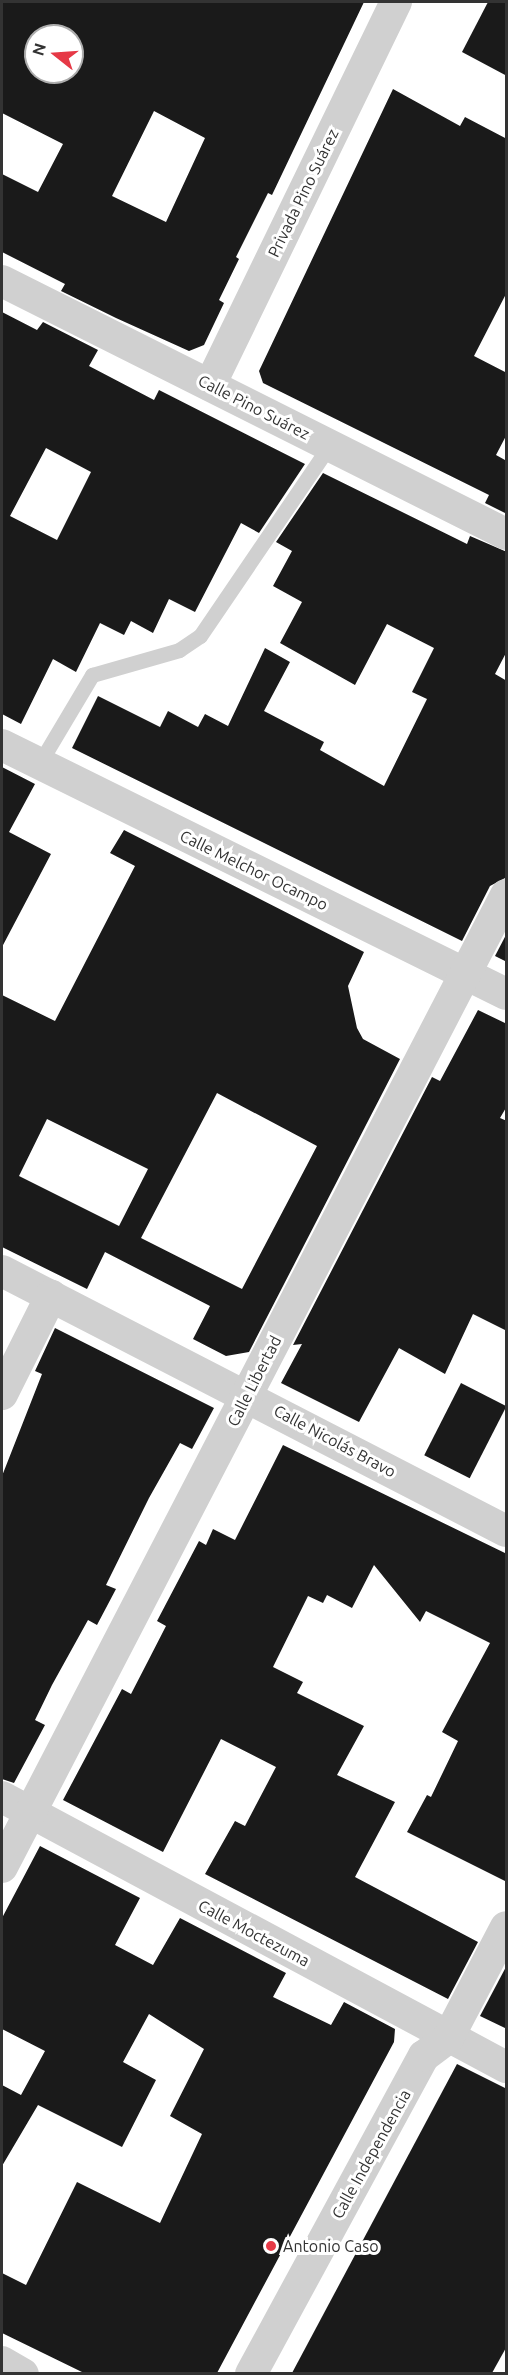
<!DOCTYPE html>
<meta charset="utf-8">
<style>
body{margin:0}
#map{position:relative;width:508px;height:2375px;overflow:hidden;background:#fff;font-family:Ubuntu,sans-serif}
div>[style]{position:absolute}
.building>*{inset:0;background:#1a1a1a;transform-origin:0 0}
.service>*{height:15px;margin:-7.5px;padding:0 7.5px;transform-origin:7.5px;border-radius:7.5px;background:#d0d0d0}
.minor>*{height:32px;margin:-16px;padding:0 16px;transform-origin:16px;border-radius:16px;background:#d0d0d0}
.dots>*{width:16px;height:16px;translate:-50% -50%;box-sizing:border-box;border:3px solid #fff;border-radius:50%}
span{translate:-50% -50%;white-space:nowrap;text-align:center;line-height:1.15;-webkit-text-stroke:6px #fff;paint-order:stroke}
.street-label{font-size:16px;color:#333}
.poi-label{font-size:16px;color:#333}
.left{translate:0 -50%;text-align:left}
.frame{position:absolute;inset:0;border:3px solid #333;pointer-events:none}
.north{position:absolute;left:24px;top:24px;width:60px;height:60px;box-sizing:border-box;background:#fff;border:2px solid #adadad;border-radius:50%;rotate:287deg;font-size:16px;font-weight:700;line-height:24px;text-align:center;color:#333}
.north::after{content:'';display:block;margin:auto;width:21px;height:27px;background:#e63946;clip-path:polygon(50% 0,100% 100%,50% 72%,0 100%)}
</style>
<div id="map">
<div class="building">
<i style="clip-path:polygon(evenodd,2px 2px,364px 2px,272px 195px,268px 193px,236px 257px,239px 259px,219px 300px,224px 303px,204px 345px,189px 351px,116px 318px,61px 291px,65px 284px,2px 252px,2px 174px,38px 192px,63px 144px,2px 113px,2px 2px,36px 36px,72px 36px,72px 72px,36px 72px,36px 36px,2px 2px,154px 111px,205px 138px,166px 222px,112px 196px,154px 111px)"></i>
<i style="clip-path:polygon(488px 2px,507px 2px,507px 76px,462px 52px)"></i>
<i style="clip-path:polygon(393px 89px,460px 126px,465px 117px,507px 139px,507px 292px,474px 356px,507px 373px,507px 434px,496px 455px,505px 460px,507px 456px,507px 514px,485px 503px,489px 495px,263px 383px,259px 371px)"></i>
<i style="clip-path:polygon(evenodd,2px 312px,37px 330px,43px 322px,98px 350px,89px 366px,154px 400px,159px 390px,305px 464px,259px 533px,241px 523px,195px 612px,169px 599px,153px 633px,131px 621px,124px 635px,100px 623px,76px 672px,53px 659px,21px 724px,2px 714px,2px 312px,46px 448px,91px 472px,57px 540px,10px 516px,46px 448px)"></i>
<i style="clip-path:polygon(323px 473px,467px 544px,470px 536px,507px 552px,507px 651px,495px 674px,507px 681px,507px 877px,490px 886px,462px 941px,72px 748px,98px 696px,160px 727px,168px 711px,198px 727px,205px 714px,228px 726px,265px 648px,290px 662px,264px 711px,324px 742px,320px 750px,384px 786px,427px 699px,412px 692px,434px 648px,387px 624px,355px 685px,280px 643px,302px 602px,273px 586px,292px 551px,276px 542px)"></i>
<i style="clip-path:polygon(2px 767px,35px 784px,9px 832px,51px 854px,2px 947px)"></i>
<i style="clip-path:polygon(evenodd,124px 830px,364px 952px,348px 986px,357px 1028px,363px 1039px,400px 1059px,249px 1352px,226px 1356px,193px 1339px,210px 1306px,105px 1252px,87px 1289px,2px 1247px,2px 995px,55px 1021px,135px 866px,110px 853px,124px 830px,217px 1093px,317px 1146px,242px 1289px,141px 1238px,217px 1093px,124px 830px,47px 1119px,148px 1169px,119px 1226px,19px 1176px,47px 1119px)"></i>
<i style="clip-path:polygon(507px 933px,507px 962px,495px 956px)"></i>
<i style="clip-path:polygon(478px 1010px,507px 1024px,507px 1106px,500px 1118px,507px 1121px,507px 1331px,473px 1314px,445px 1374px,399px 1348px,359px 1422px,281px 1383px,302px 1344px,293px 1345px,432px 1077px,440px 1081px)"></i>
<i style="clip-path:polygon(55px 1328px,214px 1408px,192px 1449px,180px 1443px,149px 1498px,106px 1585px,116px 1589px,97px 1625px,88px 1620px,52px 1685px,35px 1720px,45px 1725px,14px 1783px,2px 1779px,2px 1476px,42px 1374px,35px 1371px)"></i>
<i style="left:461px;top:1383px;width:51px;height:81px;rotate:27deg"></i>
<i style="clip-path:polygon(283px 1445px,507px 1554px,507px 1882px,407px 1832px,427px 1795px,431px 1797px,458px 1741px,442px 1732px,490px 1643px,426px 1611px,420px 1622px,374px 1565px,352px 1608px,327px 1595px,323px 1603px,308px 1596px,273px 1667px,303px 1682px,297px 1693px,364px 1726px,337px 1775px,395px 1802px,355px 1877px,478px 1942px,448px 1999px,205px 1874px,235px 1821px,245px 1826px,276px 1767px,221px 1739px,163px 1852px,63px 1800px,122px 1689px,131px 1694px,147px 1663px,166px 1626px,157px 1621px,199px 1541px,206px 1545px,213px 1529px,235px 1540px)"></i>
<i style="clip-path:polygon(40px 1846px,140px 1898px,115px 1945px,153px 1965px,180px 1918px,286px 1973px,273px 1997px,331px 2025px,344px 2002px,395px 2029px,394px 2042px,217px 2373px,84px 2373px,2px 2333px,2px 2273px,26px 2285px,77px 2182px,160px 2223px,202px 2134px,170px 2116px,204px 2049px,149px 2014px,123px 2062px,156px 2080px,122px 2147px,38px 2105px,2px 2166px,2px 2085px,21px 2095px,45px 2051px,2px 2029px,2px 1918px)"></i>
<i style="clip-path:polygon(507px 1965px,507px 2029px,480px 2016px)"></i>
<i style="clip-path:polygon(457px 2064px,507px 2089px,507px 2346px,492px 2373px,292px 2373px)"></i>
</div>
<div class="service">
<i style="left:39px;top:764px;width:104px;rotate:-59.2deg"></i>
<i style="left:92px;top:675px;width:91px;rotate:-16deg"></i>
<i style="left:179px;top:650px;width:25px;rotate:-34deg"></i>
<i style="left:200px;top:636px;width:231px;rotate:-55.8deg"></i>
</div>
<div class="minor">
<i style="left:2px;top:281px;width:564px;rotate:26.66deg"></i>
<i style="left:210px;top:385px;width:426px;rotate:-64.1deg"></i>
<i style="left:2px;top:745px;width:562px;rotate:26.29deg"></i>
<i style="left:2px;top:1271px;width:567px;rotate:27.29deg"></i>
<i style="left:2px;top:1394px;width:110px;rotate:-63.4deg"></i>
<i style="left:2px;top:1797px;width:572px;rotate:28.18deg"></i>
<i style="left:2px;top:1867px;width:1095px;rotate:-62.59deg"></i>
<i style="left:2px;top:2362px;width:24px;rotate:30deg"></i>
<i style="left:251px;top:2374px;width:362px;rotate:-61.5deg"></i>
<i style="left:424px;top:2056px;width:30px;rotate:-37deg"></i>
<i style="left:448px;top:2038px;width:125px;rotate:-62.4deg"></i>
</div>
<div class="dots">
<i style="left:271px;top:2246px;background:#e63946"></i>
</div>
<div class="street-label">
<span style="left:303px;top:193px;rotate:-64deg">Privada Pino Suárez</span>
<span style="left:254px;top:407px;rotate:27deg">Calle Pino Suárez</span>
<span style="left:254px;top:870px;rotate:26deg">Calle Melchor Ocampo</span>
<span style="left:254px;top:1381px;rotate:-63deg">Calle Libertad</span>
<span style="left:335px;top:1441px;rotate:28deg">Calle Nicolás Bravo</span>
<span style="left:254px;top:1933px;rotate:28deg">Calle Moctezuma</span>
<span style="left:371px;top:2154px;rotate:-61deg">Calle Independencia</span>
</div>
<div class="poi-label">
<span class="left" style="left:283px;top:2246px">Antonio Caso</span>
</div>
<div class="frame"></div>
<div class="north">N</div>
</div>
